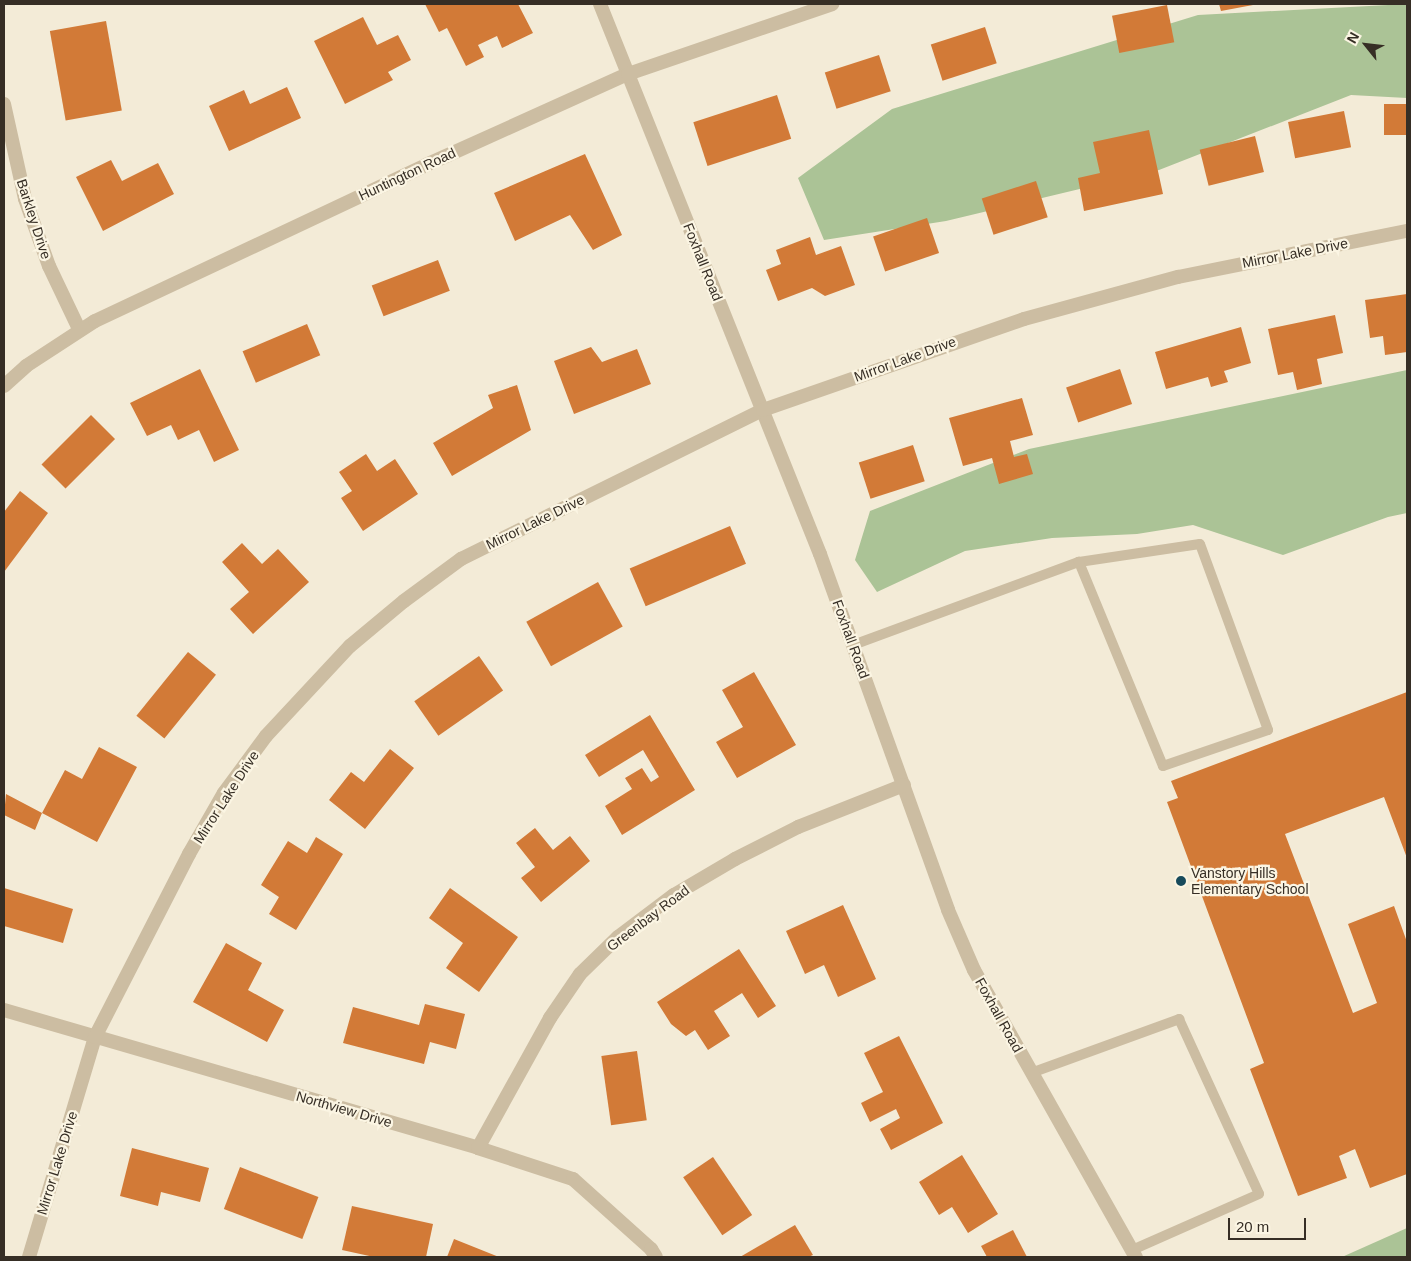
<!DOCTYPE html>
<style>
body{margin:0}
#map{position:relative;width:1411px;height:1261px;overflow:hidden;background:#f3ebd7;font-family:Helvetica,sans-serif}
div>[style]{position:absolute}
.green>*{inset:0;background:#abc396}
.building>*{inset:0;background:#d27a37;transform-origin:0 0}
.service>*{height:10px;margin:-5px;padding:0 5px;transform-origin:5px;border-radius:5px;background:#ccbda2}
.minor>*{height:14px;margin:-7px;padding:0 7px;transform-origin:7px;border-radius:7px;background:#ccbda2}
.dots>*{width:14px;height:14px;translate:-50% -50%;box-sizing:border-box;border:2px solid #fbf5e3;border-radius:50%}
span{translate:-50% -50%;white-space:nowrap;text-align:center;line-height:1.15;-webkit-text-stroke:4.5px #fbf5e3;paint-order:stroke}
.street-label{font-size:14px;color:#362e25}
.poi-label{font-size:14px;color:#362e25}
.left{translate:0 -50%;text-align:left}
.frame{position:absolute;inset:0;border:5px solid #362e25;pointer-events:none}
.north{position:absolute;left:1341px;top:20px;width:50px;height:50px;-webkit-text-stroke:4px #fbf5e3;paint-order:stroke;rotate:299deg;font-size:14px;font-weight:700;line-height:20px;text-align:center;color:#362e25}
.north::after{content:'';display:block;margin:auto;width:18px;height:22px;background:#362e25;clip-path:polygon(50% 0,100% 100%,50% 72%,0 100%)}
.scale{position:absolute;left:1228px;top:1218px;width:78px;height:22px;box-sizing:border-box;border:2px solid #362e25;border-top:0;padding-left:6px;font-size:15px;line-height:18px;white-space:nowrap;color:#362e25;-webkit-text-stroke:4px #fbf5e3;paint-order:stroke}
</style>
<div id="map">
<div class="green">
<i style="clip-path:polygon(1407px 4px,1407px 98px,1351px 95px,1159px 170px,946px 221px,824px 240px,798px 178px,892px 109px,1198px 15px)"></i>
<i style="clip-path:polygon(1407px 370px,1407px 513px,1388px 517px,1283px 555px,1193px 525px,1137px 534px,1052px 538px,965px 551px,877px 592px,855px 560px,870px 511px,1029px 449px)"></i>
<i style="clip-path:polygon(1407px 1228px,1407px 1257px,1342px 1257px)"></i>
</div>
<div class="building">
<i style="clip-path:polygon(425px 4px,518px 4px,533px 33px,502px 48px,497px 36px,478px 45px,484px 57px,466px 66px,447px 28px,439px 32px)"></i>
<i style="clip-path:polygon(1219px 4px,1253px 4px,1253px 5px,1221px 11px)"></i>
<i style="left:1167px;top:5px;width:38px;height:56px;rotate:79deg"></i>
<i style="clip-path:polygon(363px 17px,377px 45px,398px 35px,411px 60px,388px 72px,393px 80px,345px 104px,314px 41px)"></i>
<i style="left:106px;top:21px;width:91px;height:57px;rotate:80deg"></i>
<i style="left:985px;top:27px;width:38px;height:57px;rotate:72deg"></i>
<i style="left:879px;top:55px;width:38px;height:57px;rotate:72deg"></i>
<i style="clip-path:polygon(287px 87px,301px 118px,229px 151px,209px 106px,244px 90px,250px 104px)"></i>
<i style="left:777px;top:95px;width:46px;height:88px;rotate:72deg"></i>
<i style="left:1407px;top:104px;width:31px;height:23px;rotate:90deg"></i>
<i style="left:1344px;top:111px;width:37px;height:57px;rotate:79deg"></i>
<i style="clip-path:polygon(1149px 130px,1163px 194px,1084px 211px,1078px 178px,1100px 173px,1093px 142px)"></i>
<i style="left:1255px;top:136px;width:37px;height:57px;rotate:76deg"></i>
<i style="clip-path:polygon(585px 154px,622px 235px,593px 250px,570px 215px,515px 241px,494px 193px)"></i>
<i style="clip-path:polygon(111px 160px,122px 181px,158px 163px,174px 194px,103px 231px,76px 177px)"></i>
<i style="left:1036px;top:181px;width:38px;height:57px;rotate:72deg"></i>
<i style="left:927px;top:218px;width:37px;height:57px;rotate:71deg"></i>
<i style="clip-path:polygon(810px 237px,816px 255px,841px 246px,855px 285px,825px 296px,812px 288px,778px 301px,766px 270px,781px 264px,776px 250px)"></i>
<i style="left:438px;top:260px;width:33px;height:71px;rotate:69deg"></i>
<i style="clip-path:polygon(1407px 294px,1407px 352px,1385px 355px,1383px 336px,1370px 338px,1365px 300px)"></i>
<i style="clip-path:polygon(1335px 315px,1343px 353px,1317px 359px,1322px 384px,1297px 390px,1293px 372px,1278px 375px,1268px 329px)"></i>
<i style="left:307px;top:324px;width:34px;height:70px;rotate:67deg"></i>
<i style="clip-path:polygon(1241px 327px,1251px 363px,1224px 371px,1228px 382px,1211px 387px,1208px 377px,1166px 389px,1155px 352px)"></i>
<i style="clip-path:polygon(591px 347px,602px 362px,637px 349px,651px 384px,574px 414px,554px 361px)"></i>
<i style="clip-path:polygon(200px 369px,239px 450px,214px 462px,199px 430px,178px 440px,171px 425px,147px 436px,130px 403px)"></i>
<i style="left:1120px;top:369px;width:37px;height:57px;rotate:71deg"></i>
<i style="clip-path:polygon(517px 385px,531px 430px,452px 476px,433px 443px,493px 408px,488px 395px)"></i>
<i style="clip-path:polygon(1022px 398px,1033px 435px,1010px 441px,1014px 457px,1027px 454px,1033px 474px,999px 484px,992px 458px,963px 466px,949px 418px)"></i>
<i style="left:91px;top:415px;width:34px;height:70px;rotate:45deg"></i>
<i style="left:913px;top:445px;width:38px;height:57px;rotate:72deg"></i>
<i style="clip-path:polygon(366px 454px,377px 471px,395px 459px,418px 494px,363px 531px,341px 498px,352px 491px,339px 472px)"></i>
<i style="clip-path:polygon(20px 491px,48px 513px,4px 572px,4px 512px)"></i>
<i style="left:730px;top:526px;width:41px;height:109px;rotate:67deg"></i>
<i style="clip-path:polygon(242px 543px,262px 564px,278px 549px,309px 582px,253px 634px,230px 609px,249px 592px,222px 562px)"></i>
<i style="left:598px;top:582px;width:51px;height:82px;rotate:61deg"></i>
<i style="left:188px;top:652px;width:36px;height:82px;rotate:39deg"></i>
<i style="left:479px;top:656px;width:42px;height:79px;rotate:55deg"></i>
<i style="clip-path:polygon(754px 672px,796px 745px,737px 778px,716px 742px,743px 727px,722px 690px)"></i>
<i style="clip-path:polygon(1407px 692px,1407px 858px,1384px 797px,1285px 834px,1353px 1013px,1377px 1003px,1348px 924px,1394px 906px,1407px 942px,1407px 1174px,1370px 1188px,1355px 1149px,1339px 1156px,1347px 1178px,1298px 1196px,1250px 1069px,1264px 1063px,1167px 802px,1178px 798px,1171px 781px)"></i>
<i style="clip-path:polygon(650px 715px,695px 790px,622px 835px,605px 806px,632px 789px,625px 778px,642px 768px,651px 782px,659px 777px,643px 750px,599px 777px,585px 755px)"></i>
<i style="clip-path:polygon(99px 747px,137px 767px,97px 842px,42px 813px,35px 830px,4px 815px,6px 794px,42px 813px,65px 770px,82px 779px)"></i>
<i style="clip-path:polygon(390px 749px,414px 768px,365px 829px,329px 800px,351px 772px,364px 782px)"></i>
<i style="clip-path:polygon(535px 828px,553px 850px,570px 836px,590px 861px,541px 902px,521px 878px,535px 867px,516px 843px)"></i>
<i style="clip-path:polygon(316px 837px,343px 854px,296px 930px,269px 914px,279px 897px,261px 885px,288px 841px,307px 853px)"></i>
<i style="clip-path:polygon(4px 888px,73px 909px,63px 943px,4px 926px)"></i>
<i style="clip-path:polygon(450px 888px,518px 937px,479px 992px,446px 968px,463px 943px,429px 918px)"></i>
<i style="clip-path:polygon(843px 905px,876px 979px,838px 997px,824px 965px,805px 974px,786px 931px)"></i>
<i style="clip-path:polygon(226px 943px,262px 963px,248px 990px,284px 1010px,267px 1042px,193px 1002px)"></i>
<i style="clip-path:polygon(739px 949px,776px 1006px,758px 1018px,742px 993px,714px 1011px,730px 1036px,708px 1050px,695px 1030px,686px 1036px,671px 1024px,657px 1002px)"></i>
<i style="clip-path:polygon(425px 1004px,465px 1014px,456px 1049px,430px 1042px,424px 1064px,343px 1043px,353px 1007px,419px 1025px)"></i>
<i style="clip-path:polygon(899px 1036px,943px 1123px,891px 1150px,880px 1129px,900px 1118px,896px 1109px,870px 1122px,861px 1103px,883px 1092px,864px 1053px)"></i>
<i style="left:637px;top:1051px;width:70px;height:36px;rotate:82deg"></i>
<i style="clip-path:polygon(132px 1148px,209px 1168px,200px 1202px,161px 1192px,158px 1206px,120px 1196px)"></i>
<i style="clip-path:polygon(962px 1155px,998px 1214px,968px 1233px,952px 1207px,939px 1215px,919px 1182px)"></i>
<i style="left:713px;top:1157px;width:70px;height:36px;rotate:56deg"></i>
<i style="left:240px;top:1167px;width:84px;height:45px;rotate:21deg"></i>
<i style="clip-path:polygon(352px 1206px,433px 1224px,426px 1257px,374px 1257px,342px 1250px)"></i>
<i style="clip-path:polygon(795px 1225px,813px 1255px,808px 1257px,740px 1257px)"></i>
<i style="clip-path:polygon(1013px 1230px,1027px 1257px,987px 1257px,981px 1246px)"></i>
<i style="clip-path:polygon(454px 1239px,499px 1257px,447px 1257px)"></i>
</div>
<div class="service">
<i style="left:853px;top:645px;width:241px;rotate:-20.2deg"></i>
<i style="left:1079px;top:562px;width:122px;rotate:-8.5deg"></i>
<i style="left:1200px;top:544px;width:198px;rotate:69.9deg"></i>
<i style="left:1268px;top:730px;width:111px;rotate:161.1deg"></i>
<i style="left:1163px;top:766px;width:221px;rotate:-112.4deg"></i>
<i style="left:1031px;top:1073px;width:158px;rotate:-20deg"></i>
<i style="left:1179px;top:1019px;width:192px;rotate:65.4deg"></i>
<i style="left:1259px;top:1194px;width:139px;rotate:156.2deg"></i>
</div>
<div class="minor">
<i style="left:600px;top:4px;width:592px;rotate:68.2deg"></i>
<i style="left:820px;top:554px;width:378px;rotate:70.2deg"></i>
<i style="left:948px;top:910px;width:65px;rotate:66.6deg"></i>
<i style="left:974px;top:970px;width:330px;rotate:60.6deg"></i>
<i style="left:4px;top:104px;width:97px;rotate:77.5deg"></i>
<i style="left:25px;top:199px;width:71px;rotate:70.3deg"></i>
<i style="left:49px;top:266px;width:70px;rotate:64.5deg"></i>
<i style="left:4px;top:386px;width:30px;rotate:-42deg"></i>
<i style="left:26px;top:366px;width:82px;rotate:-33.1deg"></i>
<i style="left:95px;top:321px;width:366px;rotate:-25.2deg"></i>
<i style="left:426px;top:165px;width:222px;rotate:-24.3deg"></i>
<i style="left:628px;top:74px;width:216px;rotate:-18.9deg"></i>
<i style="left:4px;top:1010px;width:494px;rotate:16.2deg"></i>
<i style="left:478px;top:1148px;width:100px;rotate:18.1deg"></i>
<i style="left:573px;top:1179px;width:105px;rotate:41.9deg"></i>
<i style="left:651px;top:1249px;width:9px;rotate:58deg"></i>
<i style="left:478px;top:1148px;width:149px;rotate:-61deg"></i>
<i style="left:550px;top:1018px;width:53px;rotate:-55.7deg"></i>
<i style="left:580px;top:974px;width:53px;rotate:-44.2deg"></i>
<i style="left:618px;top:937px;width:70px;rotate:-36.9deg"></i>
<i style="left:674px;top:895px;width:71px;rotate:-30.5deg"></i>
<i style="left:735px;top:859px;width:71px;rotate:-26.9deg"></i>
<i style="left:798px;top:827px;width:114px;rotate:-21.6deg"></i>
<i style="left:29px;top:1257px;width:230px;rotate:-73.3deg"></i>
<i style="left:95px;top:1037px;width:206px;rotate:-62.8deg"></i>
<i style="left:189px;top:854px;width:70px;rotate:-60.2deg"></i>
<i style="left:224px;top:793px;width:71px;rotate:-53.6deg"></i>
<i style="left:266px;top:736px;width:123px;rotate:-47deg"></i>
<i style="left:350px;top:646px;width:70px;rotate:-39.8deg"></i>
<i style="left:404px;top:601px;width:71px;rotate:-36.4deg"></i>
<i style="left:461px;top:559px;width:337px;rotate:-26.3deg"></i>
<i style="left:763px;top:410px;width:276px;rotate:-19.2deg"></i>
<i style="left:1024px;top:319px;width:160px;rotate:-15.3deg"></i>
<i style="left:1178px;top:277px;width:234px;rotate:-11.4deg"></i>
</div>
<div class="dots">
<i style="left:1181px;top:881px;background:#174a5b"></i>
</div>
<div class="street-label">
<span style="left:407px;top:174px;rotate:-25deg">Huntington Road</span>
<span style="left:34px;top:219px;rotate:72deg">Barkley Drive</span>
<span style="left:1295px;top:253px;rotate:-11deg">Mirror Lake Drive</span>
<span style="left:703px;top:262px;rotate:68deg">Foxhall Road</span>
<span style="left:905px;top:359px;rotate:-20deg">Mirror Lake Drive</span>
<span style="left:535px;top:522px;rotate:-26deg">Mirror Lake Drive</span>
<span style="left:851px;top:639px;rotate:70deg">Foxhall Road</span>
<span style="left:226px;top:797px;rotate:-57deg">Mirror Lake Drive</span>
<span style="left:648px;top:918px;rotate:-37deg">Greenbay Road</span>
<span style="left:999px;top:1015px;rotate:61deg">Foxhall Road</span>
<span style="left:344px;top:1109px;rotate:16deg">Northview Drive</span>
<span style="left:57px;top:1163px;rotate:-73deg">Mirror Lake Drive</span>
</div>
<div class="poi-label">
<span class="left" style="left:1191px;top:881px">Vanstory Hills<br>Elementary School</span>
</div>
<div class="frame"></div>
<div class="north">N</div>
<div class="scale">20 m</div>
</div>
